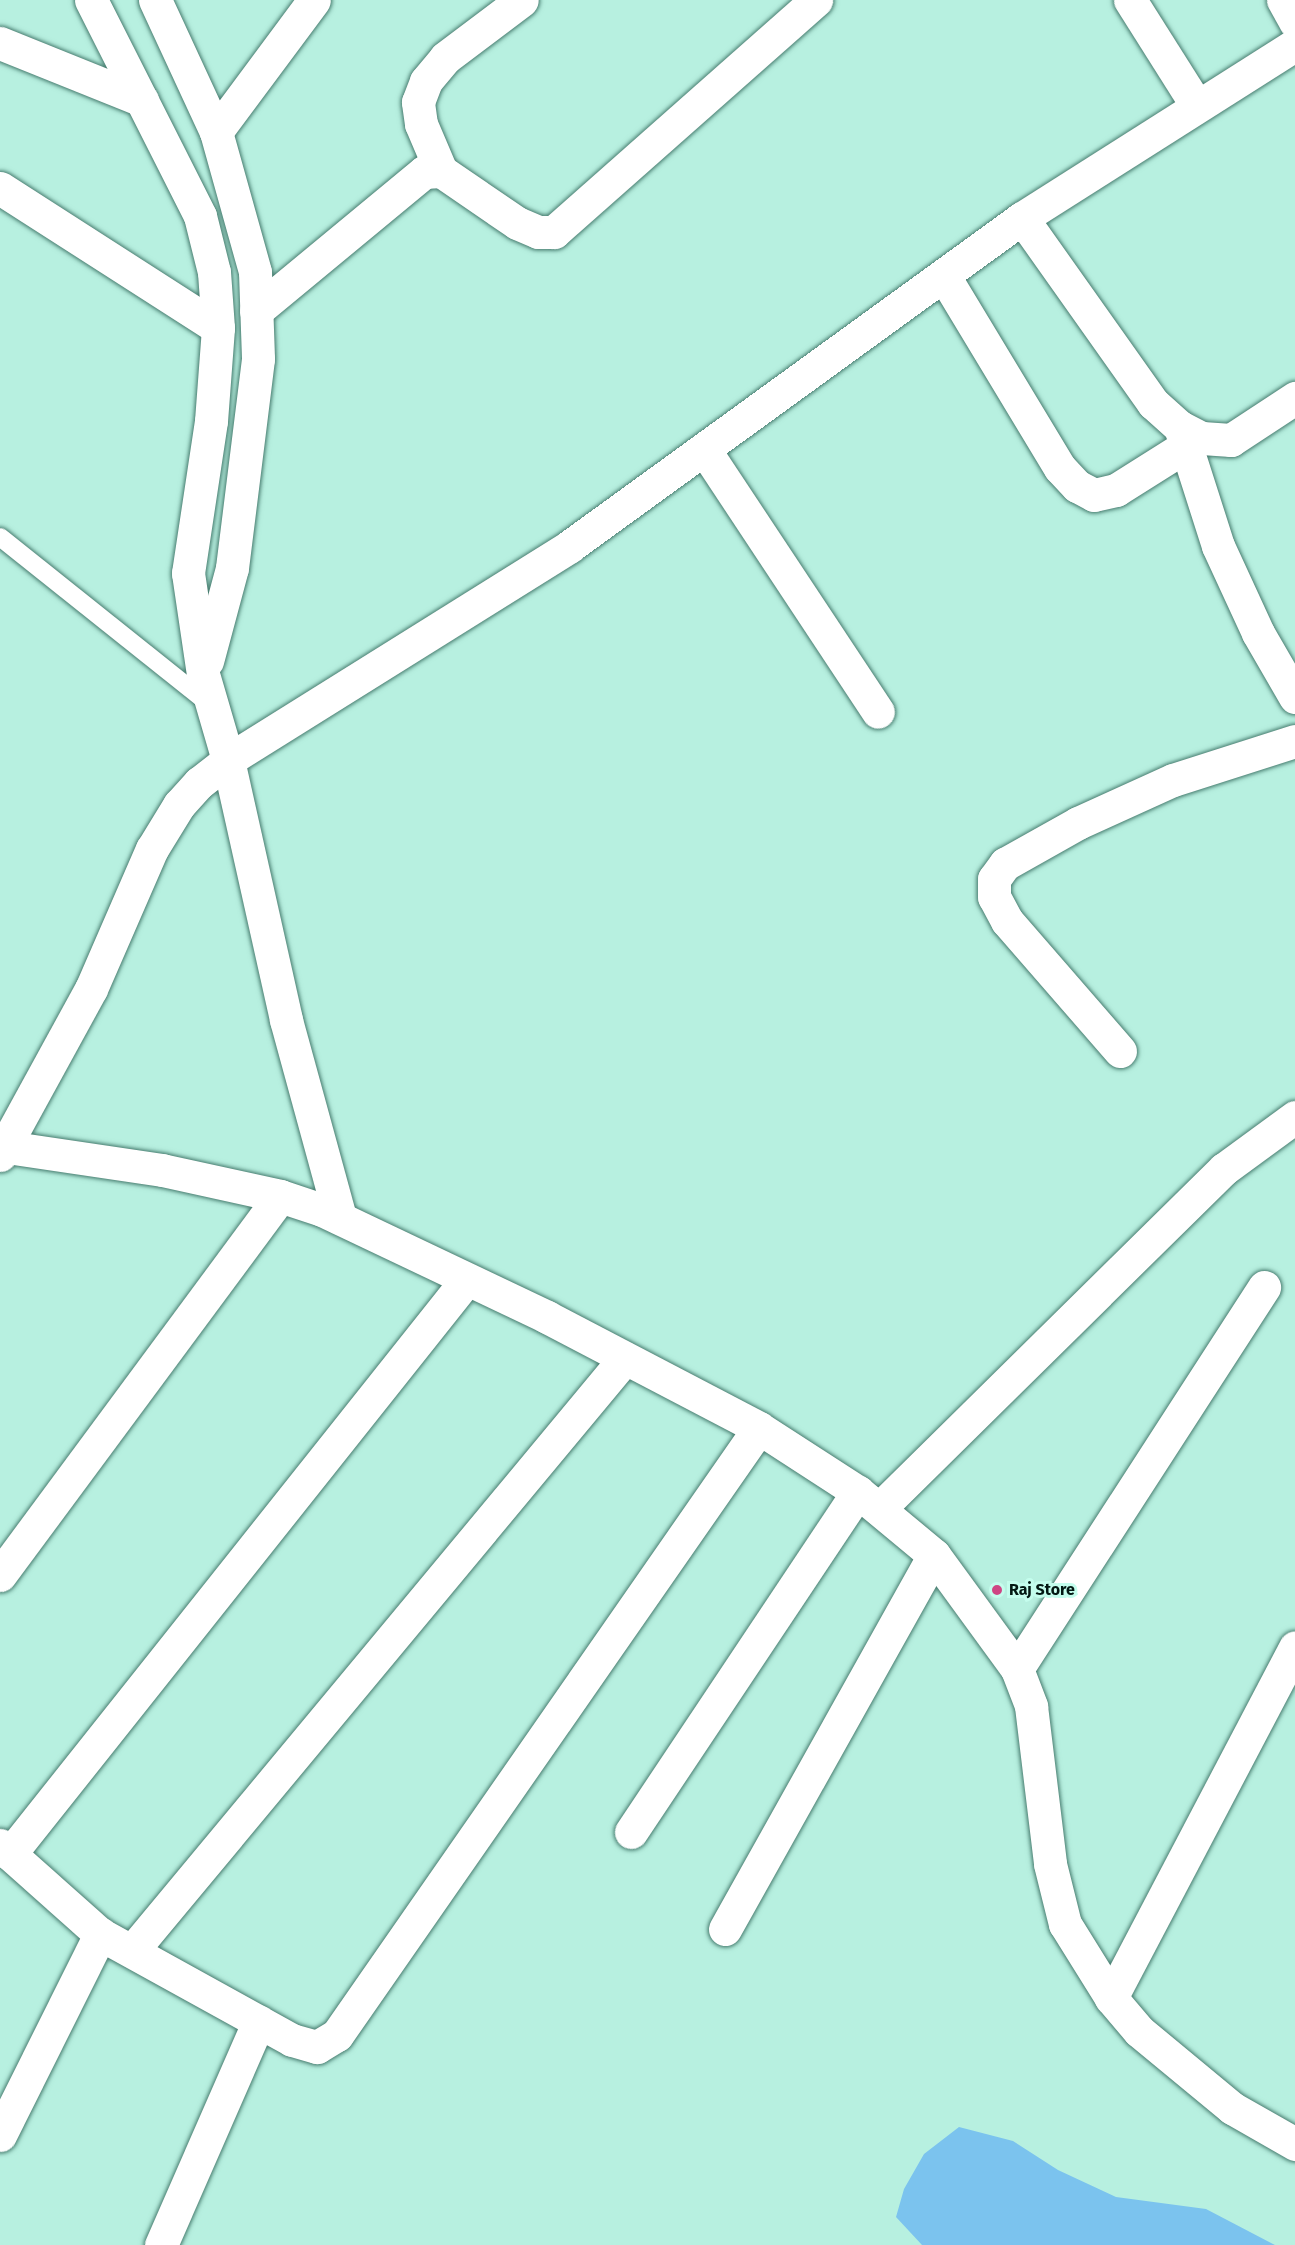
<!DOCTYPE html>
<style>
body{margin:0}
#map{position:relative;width:1295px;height:2245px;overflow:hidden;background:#b7f0e0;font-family:"Fira Sans",sans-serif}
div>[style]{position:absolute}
.water>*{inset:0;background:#7bc3ee}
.roads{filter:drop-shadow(0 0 2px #477c6f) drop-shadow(0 0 2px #477c6f)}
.service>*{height:18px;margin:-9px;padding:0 9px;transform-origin:9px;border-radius:9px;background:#fff}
.minor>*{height:33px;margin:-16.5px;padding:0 16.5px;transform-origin:16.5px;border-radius:16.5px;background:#fff}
.dots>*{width:16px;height:16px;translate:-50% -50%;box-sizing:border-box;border:3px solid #c4fded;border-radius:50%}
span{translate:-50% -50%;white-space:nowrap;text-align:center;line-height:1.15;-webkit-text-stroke:6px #c4fded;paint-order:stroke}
.poi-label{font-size:16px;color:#031813;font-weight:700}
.left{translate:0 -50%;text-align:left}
</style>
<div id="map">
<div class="water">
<i style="clip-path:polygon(959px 2127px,1013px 2141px,1058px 2170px,1116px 2197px,1206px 2209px,1275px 2245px,922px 2245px,896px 2217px,904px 2189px,924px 2154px)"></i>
</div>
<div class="roads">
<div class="service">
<i style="left:0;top:537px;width:268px;rotate:38.6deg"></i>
</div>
<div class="minor">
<i style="left:91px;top:0;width:242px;rotate:63.2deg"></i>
<i style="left:200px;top:216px;width:58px;rotate:76deg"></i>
<i style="left:214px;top:272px;width:56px;rotate:85.9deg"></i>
<i style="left:218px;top:328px;width:93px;rotate:94.3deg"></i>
<i style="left:211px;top:421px;width:154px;rotate:98.6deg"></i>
<i style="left:188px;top:573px;width:102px;rotate:81.6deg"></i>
<i style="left:203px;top:674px;width:90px;rotate:73.8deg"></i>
<i style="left:228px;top:760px;width:266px;rotate:77.4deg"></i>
<i style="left:286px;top:1020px;width:205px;rotate:74.7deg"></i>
<i style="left:155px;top:0;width:145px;rotate:65.2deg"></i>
<i style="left:216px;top:132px;width:145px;rotate:74.4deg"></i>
<i style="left:255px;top:272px;width:87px;rotate:88deg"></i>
<i style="left:258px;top:359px;width:211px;rotate:97.1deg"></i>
<i style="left:232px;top:568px;width:96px;rotate:105deg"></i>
<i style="left:1130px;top:0;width:125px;rotate:57.7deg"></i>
<i style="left:1283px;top:0;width:25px;rotate:61deg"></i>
<i style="left:0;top:43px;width:153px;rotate:21.9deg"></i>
<i style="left:216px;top:132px;width:164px;rotate:-53.4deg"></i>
<i style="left:441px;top:171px;width:51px;rotate:-113.1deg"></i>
<i style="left:421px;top:124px;width:22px;rotate:-98deg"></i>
<i style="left:418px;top:102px;width:22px;rotate:-69deg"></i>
<i style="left:426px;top:81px;width:30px;rotate:-50deg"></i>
<i style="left:445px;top:58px;width:96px;rotate:-37deg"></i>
<i style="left:0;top:188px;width:259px;rotate:32.7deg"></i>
<i style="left:1022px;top:218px;width:227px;rotate:54.7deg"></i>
<i style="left:1153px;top:403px;width:36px;rotate:42deg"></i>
<i style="left:1180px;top:427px;width:25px;rotate:27deg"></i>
<i style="left:1202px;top:438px;width:29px;rotate:4deg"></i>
<i style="left:1231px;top:440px;width:77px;rotate:-33.3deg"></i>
<i style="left:944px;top:276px;width:224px;rotate:58.9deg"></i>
<i style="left:1060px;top:468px;width:25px;rotate:47deg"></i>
<i style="left:1077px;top:486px;width:19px;rotate:28deg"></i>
<i style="left:1094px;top:495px;width:23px;rotate:-13deg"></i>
<i style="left:1116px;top:490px;width:83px;rotate:-32.2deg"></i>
<i style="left:256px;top:311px;width:218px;rotate:-39.6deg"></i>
<i style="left:424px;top:172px;width:17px;rotate:-3deg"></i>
<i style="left:441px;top:171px;width:92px;rotate:34.4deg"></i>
<i style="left:517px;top:223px;width:23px;rotate:23deg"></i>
<i style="left:538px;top:232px;width:16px"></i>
<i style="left:554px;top:232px;width:350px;rotate:-41.5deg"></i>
<i style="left:1180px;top:427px;width:125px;rotate:72.3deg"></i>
<i style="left:1218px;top:546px;width:96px;rotate:65.3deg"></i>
<i style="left:1258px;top:633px;width:74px;rotate:60deg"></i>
<i style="left:704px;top:449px;width:315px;rotate:56.5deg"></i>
<i style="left:1120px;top:1051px;width:172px;rotate:-131deg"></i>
<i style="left:1007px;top:921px;width:27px;rotate:-118deg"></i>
<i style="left:994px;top:897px;width:18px;rotate:-90deg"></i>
<i style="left:994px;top:879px;width:19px;rotate:-54deg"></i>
<i style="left:1005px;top:864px;width:84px;rotate:-29.3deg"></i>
<i style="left:1078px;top:823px;width:104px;rotate:-24.4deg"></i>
<i style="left:1173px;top:780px;width:128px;rotate:-17.7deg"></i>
<i style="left:0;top:1146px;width:164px;rotate:8.4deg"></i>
<i style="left:162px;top:1170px;width:121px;rotate:12.4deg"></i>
<i style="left:280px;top:1196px;width:44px;rotate:18.4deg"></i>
<i style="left:322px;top:1210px;width:249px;rotate:25.4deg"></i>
<i style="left:547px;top:1317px;width:239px;rotate:27.6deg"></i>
<i style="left:759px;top:1428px;width:118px;rotate:32.9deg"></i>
<i style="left:858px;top:1492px;width:99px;rotate:39.7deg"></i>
<i style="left:934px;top:1555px;width:141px;rotate:53.9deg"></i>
<i style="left:1017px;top:1669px;width:40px;rotate:69deg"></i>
<i style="left:1031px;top:1706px;width:159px;rotate:83.1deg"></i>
<i style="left:1050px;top:1864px;width:62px;rotate:76deg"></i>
<i style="left:1065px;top:1924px;width:87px;rotate:58.1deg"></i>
<i style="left:1111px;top:1998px;width:43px;rotate:49.7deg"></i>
<i style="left:1139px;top:2031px;width:121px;rotate:39.6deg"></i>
<i style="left:1232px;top:2108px;width:73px;rotate:29.7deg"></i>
<i style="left:0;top:1155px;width:189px;rotate:-61.3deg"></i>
<i style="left:91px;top:989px;width:153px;rotate:-66.5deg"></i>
<i style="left:152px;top:849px;width:52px;rotate:-58.5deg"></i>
<i style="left:179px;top:805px;width:30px;rotate:-48deg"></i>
<i style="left:199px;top:783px;width:37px;rotate:-38deg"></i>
<i style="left:228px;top:760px;width:403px;rotate:-32deg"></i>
<i style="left:570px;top:546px;width:558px;rotate:-35.97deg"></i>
<i style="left:1022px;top:218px;width:323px;rotate:-32.4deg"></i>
<i style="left:879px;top:1509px;width:484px;rotate:-44.6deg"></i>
<i style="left:1224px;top:1169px;width:88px;rotate:-36.2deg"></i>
<i style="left:0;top:1575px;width:471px;rotate:-53.5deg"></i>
<i style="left:1017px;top:1669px;width:455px;rotate:-57.1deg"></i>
<i style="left:631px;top:1832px;width:409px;rotate:-56.3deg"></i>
<i style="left:0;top:1845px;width:134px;rotate:41.7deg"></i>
<i style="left:100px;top:1934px;width:219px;rotate:28.9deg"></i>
<i style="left:292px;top:2040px;width:26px;rotate:16deg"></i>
<i style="left:317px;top:2047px;width:23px;rotate:-31deg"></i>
<i style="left:337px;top:2035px;width:739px;rotate:-55.19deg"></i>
<i style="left:10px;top:1854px;width:734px;rotate:-51.52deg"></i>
<i style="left:725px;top:1929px;width:428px;rotate:-60.8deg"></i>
<i style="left:132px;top:1951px;width:771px;rotate:-50.26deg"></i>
<i style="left:1111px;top:1998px;width:396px;rotate:-62.3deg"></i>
<i style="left:0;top:2135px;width:225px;rotate:-63.5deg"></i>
<i style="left:161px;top:2245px;width:244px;rotate:-66.4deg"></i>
</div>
</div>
<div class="dots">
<i style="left:997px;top:1590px;background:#ce4684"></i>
</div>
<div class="poi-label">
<span class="left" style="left:1009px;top:1590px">Raj Store</span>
</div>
</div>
